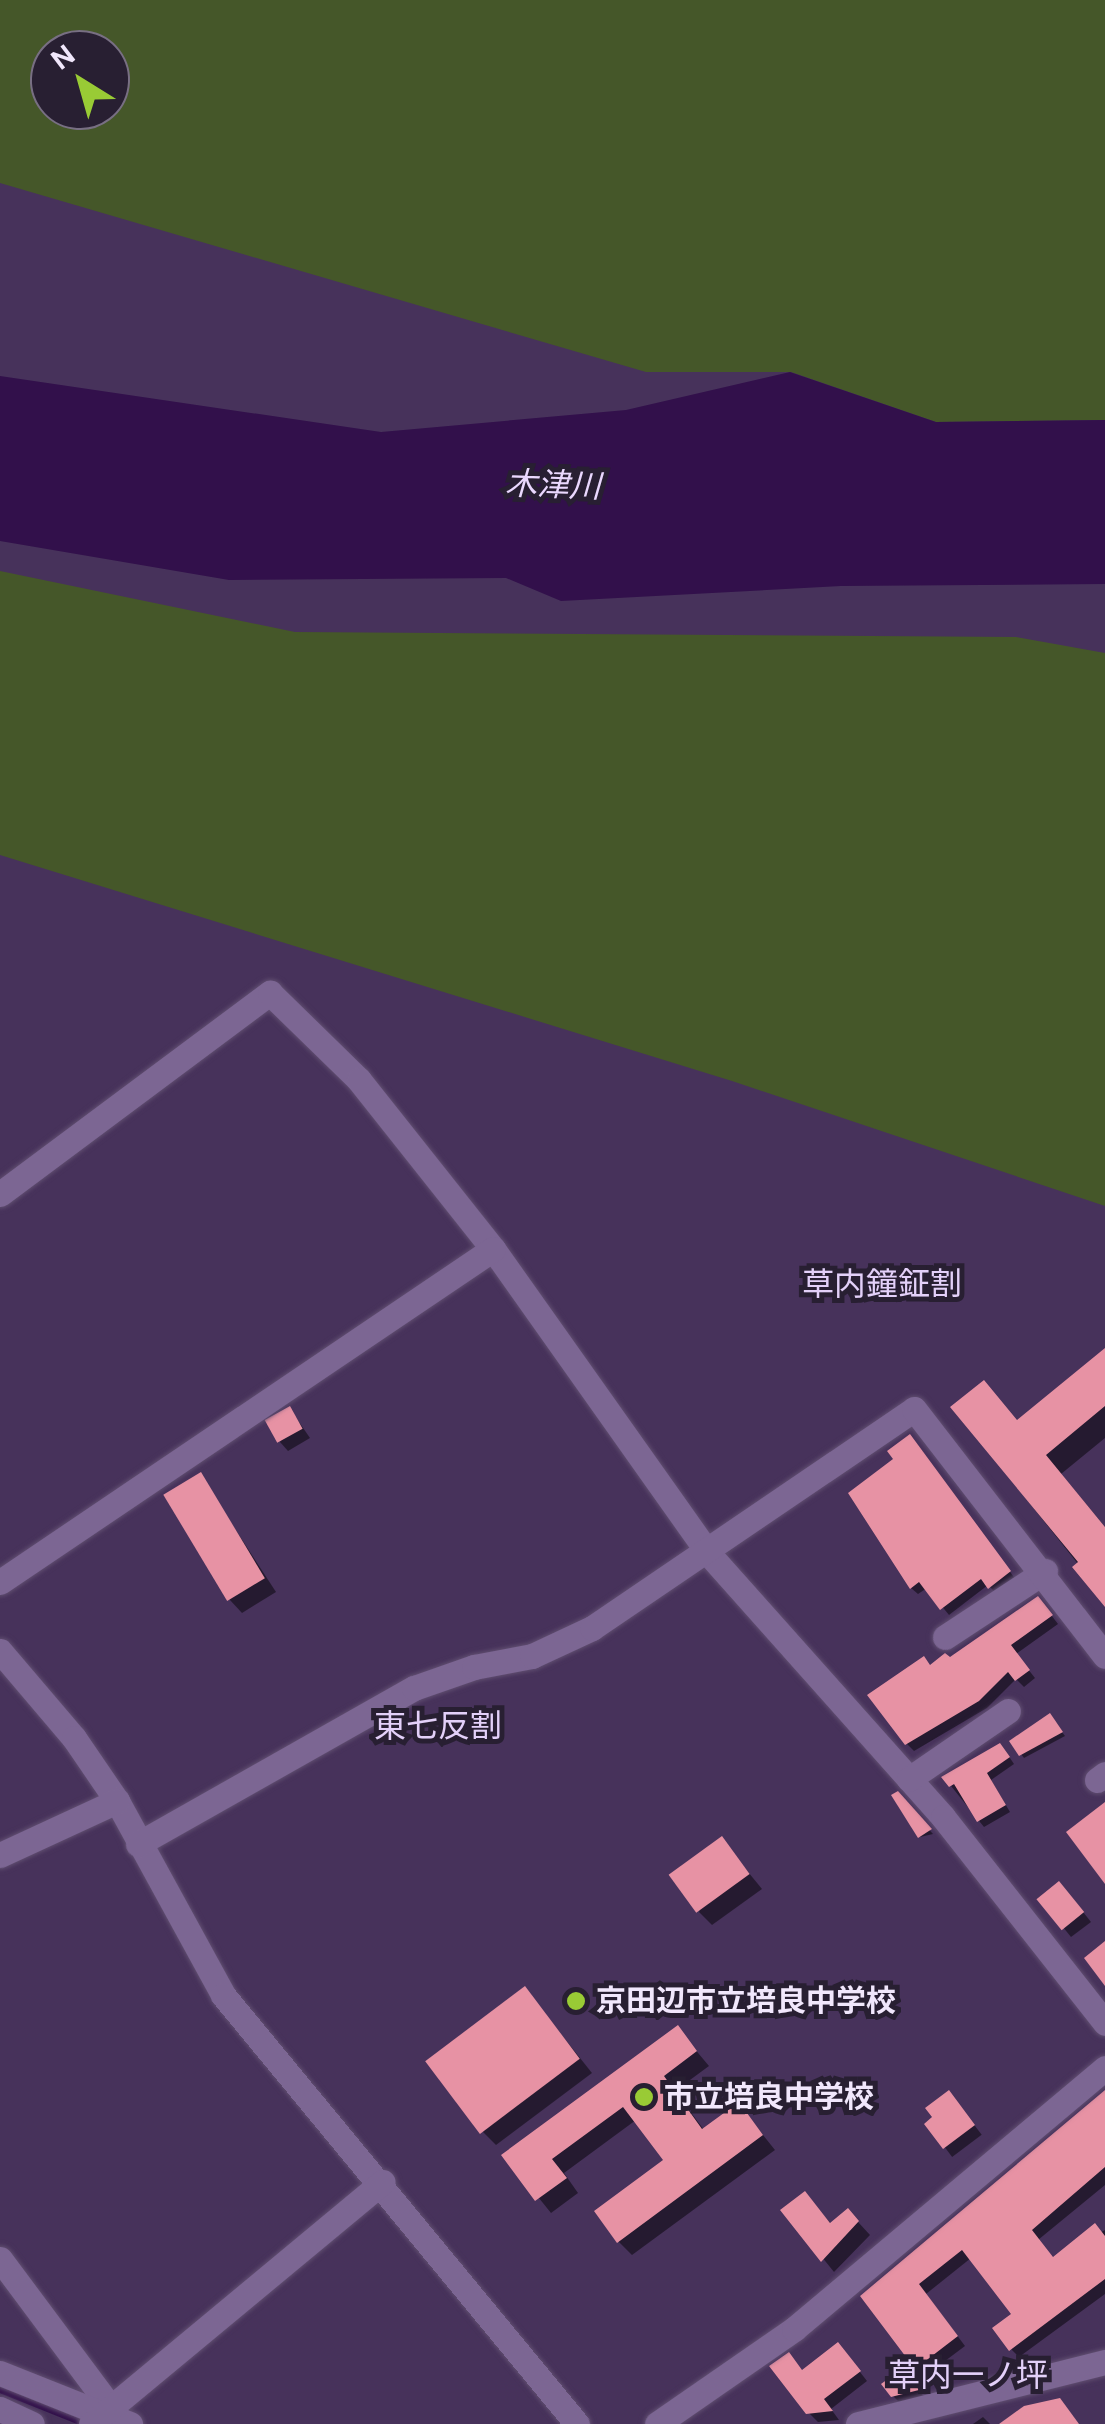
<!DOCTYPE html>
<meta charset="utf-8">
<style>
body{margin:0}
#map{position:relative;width:1105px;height:2424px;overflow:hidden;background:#47325b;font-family:"DM Sans","Noto Sans JP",sans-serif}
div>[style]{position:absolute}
.green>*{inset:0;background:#455729}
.water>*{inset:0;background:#32104b}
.shadow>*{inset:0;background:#0007;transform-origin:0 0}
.stream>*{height:6px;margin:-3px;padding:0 3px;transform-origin:3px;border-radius:3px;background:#32104b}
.building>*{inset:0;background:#e792a4;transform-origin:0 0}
.roads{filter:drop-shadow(0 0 2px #604e70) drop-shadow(0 0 2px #604e70)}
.minor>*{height:25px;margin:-12.5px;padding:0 12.5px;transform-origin:12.5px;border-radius:12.5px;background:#7c6693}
.dots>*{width:28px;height:28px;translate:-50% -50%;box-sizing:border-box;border:5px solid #281f32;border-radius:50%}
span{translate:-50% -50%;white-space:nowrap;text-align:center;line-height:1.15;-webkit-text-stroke:10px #281f32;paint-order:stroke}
.poi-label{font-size:30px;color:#f1e7fc;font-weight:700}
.left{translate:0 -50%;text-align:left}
.water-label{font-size:32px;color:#ead8fe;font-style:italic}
.neighbourhood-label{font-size:32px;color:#e3d0f9}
.north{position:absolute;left:30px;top:30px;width:100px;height:100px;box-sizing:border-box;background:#281f32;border:2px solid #786f83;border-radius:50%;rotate:323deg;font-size:28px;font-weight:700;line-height:40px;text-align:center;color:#f1e7fc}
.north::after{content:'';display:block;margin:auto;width:35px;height:45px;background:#99cb35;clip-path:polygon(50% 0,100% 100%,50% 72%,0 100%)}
</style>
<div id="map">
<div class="green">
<i style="clip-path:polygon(evenodd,0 0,1105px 0,1105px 420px,936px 422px,791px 372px,646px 372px,0 183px,0 0,50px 50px,110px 50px,110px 110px,50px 110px,50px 50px)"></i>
<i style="clip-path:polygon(0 571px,295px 632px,1016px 637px,1105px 653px,1105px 1206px,732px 1081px,0 855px)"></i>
</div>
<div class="water">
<i style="clip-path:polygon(790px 372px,936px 422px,1105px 420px,1105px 584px,841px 586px,561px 601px,506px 578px,229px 580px,0 541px,0 376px,381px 432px,626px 410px)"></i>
</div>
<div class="shadow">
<i style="clip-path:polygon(1105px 1350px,1105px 1438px,1061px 1474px,1105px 1527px,1105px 1598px,954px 1408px,1019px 1422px)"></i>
<i style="clip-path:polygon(290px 1409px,310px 1438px,288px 1451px,280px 1442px)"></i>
<i style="clip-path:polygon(917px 1444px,1016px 1580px,997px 1594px,988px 1585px,949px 1615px,927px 1588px,918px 1594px,911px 1588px)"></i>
<i style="clip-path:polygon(200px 1475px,276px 1592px,242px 1613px,229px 1599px)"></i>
<i style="clip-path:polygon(1045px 1607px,1058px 1624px,1016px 1654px,1035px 1678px,1024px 1687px,1016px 1679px,987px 1708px,914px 1751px,906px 1743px,950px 1660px)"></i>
<i style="clip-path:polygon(1053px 1720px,1065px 1736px,1024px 1758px,1021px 1754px)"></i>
<i style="clip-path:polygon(1006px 1752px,1014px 1764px,991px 1780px,1010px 1812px,984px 1827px,951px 1786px)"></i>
<i style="clip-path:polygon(898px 1794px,933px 1834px,920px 1837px)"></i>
<i style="clip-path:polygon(722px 1840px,762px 1889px,712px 1925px,699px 1912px)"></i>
<i style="clip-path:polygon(1068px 1893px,1091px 1922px,1071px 1937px,1040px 1899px)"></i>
<i style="clip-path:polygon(525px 1989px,592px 2073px,496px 2145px,483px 2132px)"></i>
<i style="clip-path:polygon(678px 2029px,709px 2066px,675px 2091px,704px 2130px,739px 2105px,775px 2150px,632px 2255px,618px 2241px,666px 2161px,636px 2120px,564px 2173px,578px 2193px,551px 2213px,505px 2156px)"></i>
<i style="clip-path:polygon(1105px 2093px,1105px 2185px,1038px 2240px,1054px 2259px,1105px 2230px,1105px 2294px,1019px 2357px,1011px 2349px,1015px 2314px,971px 2258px,926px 2294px,965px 2346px,925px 2376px,863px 2297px)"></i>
<i style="left:957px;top:2102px;width:41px;height:37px;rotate:53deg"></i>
<i style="clip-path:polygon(805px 2194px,832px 2225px,848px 2211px,870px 2235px,834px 2272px,784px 2210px)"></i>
<i style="clip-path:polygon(846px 2354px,867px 2381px,831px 2409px,839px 2420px,818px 2422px,808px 2412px,803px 2372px)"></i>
<i style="clip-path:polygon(911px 2380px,925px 2398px,902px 2405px,893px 2396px)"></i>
<i style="clip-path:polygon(983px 2417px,990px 2424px,973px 2424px)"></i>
</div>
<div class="stream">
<i style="left:0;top:2390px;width:92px;rotate:21.8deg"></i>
</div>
<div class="building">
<i style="clip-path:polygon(1105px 1348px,1105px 1406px,1046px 1455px,1105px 1527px,1105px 1607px,1072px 1567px,1078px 1562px,950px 1407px,984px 1380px,1017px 1420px)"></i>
<i style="left:290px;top:1406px;width:26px;height:29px;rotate:61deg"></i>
<i style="clip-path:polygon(910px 1434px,1011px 1571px,988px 1589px,981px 1579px,940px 1610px,919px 1582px,910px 1589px,848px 1493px,893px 1459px,887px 1451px)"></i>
<i style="left:201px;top:1472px;width:124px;height:44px;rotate:59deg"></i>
<i style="clip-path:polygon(1038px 1596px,1053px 1615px,1011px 1645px,1030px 1670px,1015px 1681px,1008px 1672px,979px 1701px,905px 1745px,867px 1695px,924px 1656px,930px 1665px,945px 1653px,950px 1657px)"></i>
<i style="clip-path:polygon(1050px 1713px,1063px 1732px,1019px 1756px,1009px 1741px)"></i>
<i style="clip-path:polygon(1000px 1743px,1010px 1757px,987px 1773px,1006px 1805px,977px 1822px,954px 1784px,949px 1787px,941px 1777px)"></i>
<i style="clip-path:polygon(898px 1791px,932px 1829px,918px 1838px,891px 1795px)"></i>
<i style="clip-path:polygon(1105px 1802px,1105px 1884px,1066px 1832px)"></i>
<i style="left:722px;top:1836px;width:47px;height:66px;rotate:54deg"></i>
<i style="left:1059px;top:1881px;width:40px;height:29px;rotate:51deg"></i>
<i style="clip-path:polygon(1105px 1941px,1105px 1986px,1084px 1958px)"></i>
<i style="left:525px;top:1986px;width:91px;height:125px;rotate:53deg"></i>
<i style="clip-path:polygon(678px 2025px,697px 2051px,664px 2076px,702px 2129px,739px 2102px,763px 2135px,617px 2243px,594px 2211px,663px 2160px,623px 2107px,552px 2159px,567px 2178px,535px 2201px,501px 2155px)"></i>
<i style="clip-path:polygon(949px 2090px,975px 2125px,943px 2149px,924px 2124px,932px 2117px,925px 2108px)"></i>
<i style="clip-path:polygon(1105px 2090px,1105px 2167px,1032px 2230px,1053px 2257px,1095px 2223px,1105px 2236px,1105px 2279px,1009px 2351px,992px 2328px,1011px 2314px,962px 2250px,919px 2284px,958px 2336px,915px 2369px,860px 2296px)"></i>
<i style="clip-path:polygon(805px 2191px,830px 2223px,848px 2208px,859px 2221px,821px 2262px,780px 2210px)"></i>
<i style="clip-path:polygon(838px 2342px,861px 2371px,824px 2399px,833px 2411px,806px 2414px,769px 2366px,789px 2352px,802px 2370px)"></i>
<i style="clip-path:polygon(903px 2368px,919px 2390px,891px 2397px,881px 2384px)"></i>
<i style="clip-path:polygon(1060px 2398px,1079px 2424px,999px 2424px,1024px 2406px)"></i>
</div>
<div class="roads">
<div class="minor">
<i style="left:0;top:1194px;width:337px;rotate:-36.7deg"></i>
<i style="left:270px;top:993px;width:124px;rotate:44.3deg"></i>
<i style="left:359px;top:1080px;width:216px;rotate:51.6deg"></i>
<i style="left:493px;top:1249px;width:372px;rotate:54.7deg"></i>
<i style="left:708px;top:1553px;width:353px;rotate:48.3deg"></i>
<i style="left:943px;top:1817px;width:262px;rotate:51.8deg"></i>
<i style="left:0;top:1582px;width:595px;rotate:-34.04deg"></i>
<i style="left:945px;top:1637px;width:120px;rotate:-33.4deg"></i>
<i style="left:0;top:1651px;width:114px;rotate:49.6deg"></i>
<i style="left:74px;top:1738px;width:76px;rotate:55.7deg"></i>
<i style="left:117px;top:1801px;width:221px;rotate:61.3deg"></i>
<i style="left:223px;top:1995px;width:556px;rotate:50.47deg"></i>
<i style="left:909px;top:1779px;width:120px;rotate:-34.5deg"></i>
<i style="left:1097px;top:1780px;width:10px;rotate:-37deg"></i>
<i style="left:138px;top:1844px;width:317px;rotate:-29.5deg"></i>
<i style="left:414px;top:1688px;width:64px;rotate:-19.3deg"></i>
<i style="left:474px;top:1667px;width:59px;rotate:-10.7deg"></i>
<i style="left:532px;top:1656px;width:66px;rotate:-25deg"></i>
<i style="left:592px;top:1628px;width:389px;rotate:-34.2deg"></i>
<i style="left:914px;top:1409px;width:312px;rotate:52.3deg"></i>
<i style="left:0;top:1855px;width:129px;rotate:-24.8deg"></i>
<i style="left:0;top:2259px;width:201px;rotate:53.3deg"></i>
<i style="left:120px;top:2420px;width:11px;rotate:22deg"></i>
<i style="left:0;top:2373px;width:111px;rotate:21.7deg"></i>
<i style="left:0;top:2409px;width:35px;rotate:25deg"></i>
<i style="left:91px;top:2424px;width:379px;rotate:-39.7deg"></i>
<i style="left:657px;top:2424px;width:167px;rotate:-34.7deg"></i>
<i style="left:794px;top:2329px;width:406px;rotate:-40deg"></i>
<i style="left:858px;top:2424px;width:255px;rotate:-14.1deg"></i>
</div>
</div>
<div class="dots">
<i style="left:576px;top:2001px;background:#99cb35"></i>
<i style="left:644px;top:2097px;background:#99cb35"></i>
</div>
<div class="poi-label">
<span class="left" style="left:596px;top:2001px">京田辺市立培良中学校</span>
<span class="left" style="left:664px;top:2097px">市立培良中学校</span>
</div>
<div class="water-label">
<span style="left:553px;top:485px;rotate:2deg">木津川</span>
</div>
<div class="neighbourhood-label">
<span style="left:882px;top:1284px">草内鐘鉦割</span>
<span style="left:438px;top:1726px">東七反割</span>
<span style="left:968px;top:2375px">草内一ノ坪</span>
</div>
<div class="north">N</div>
</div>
